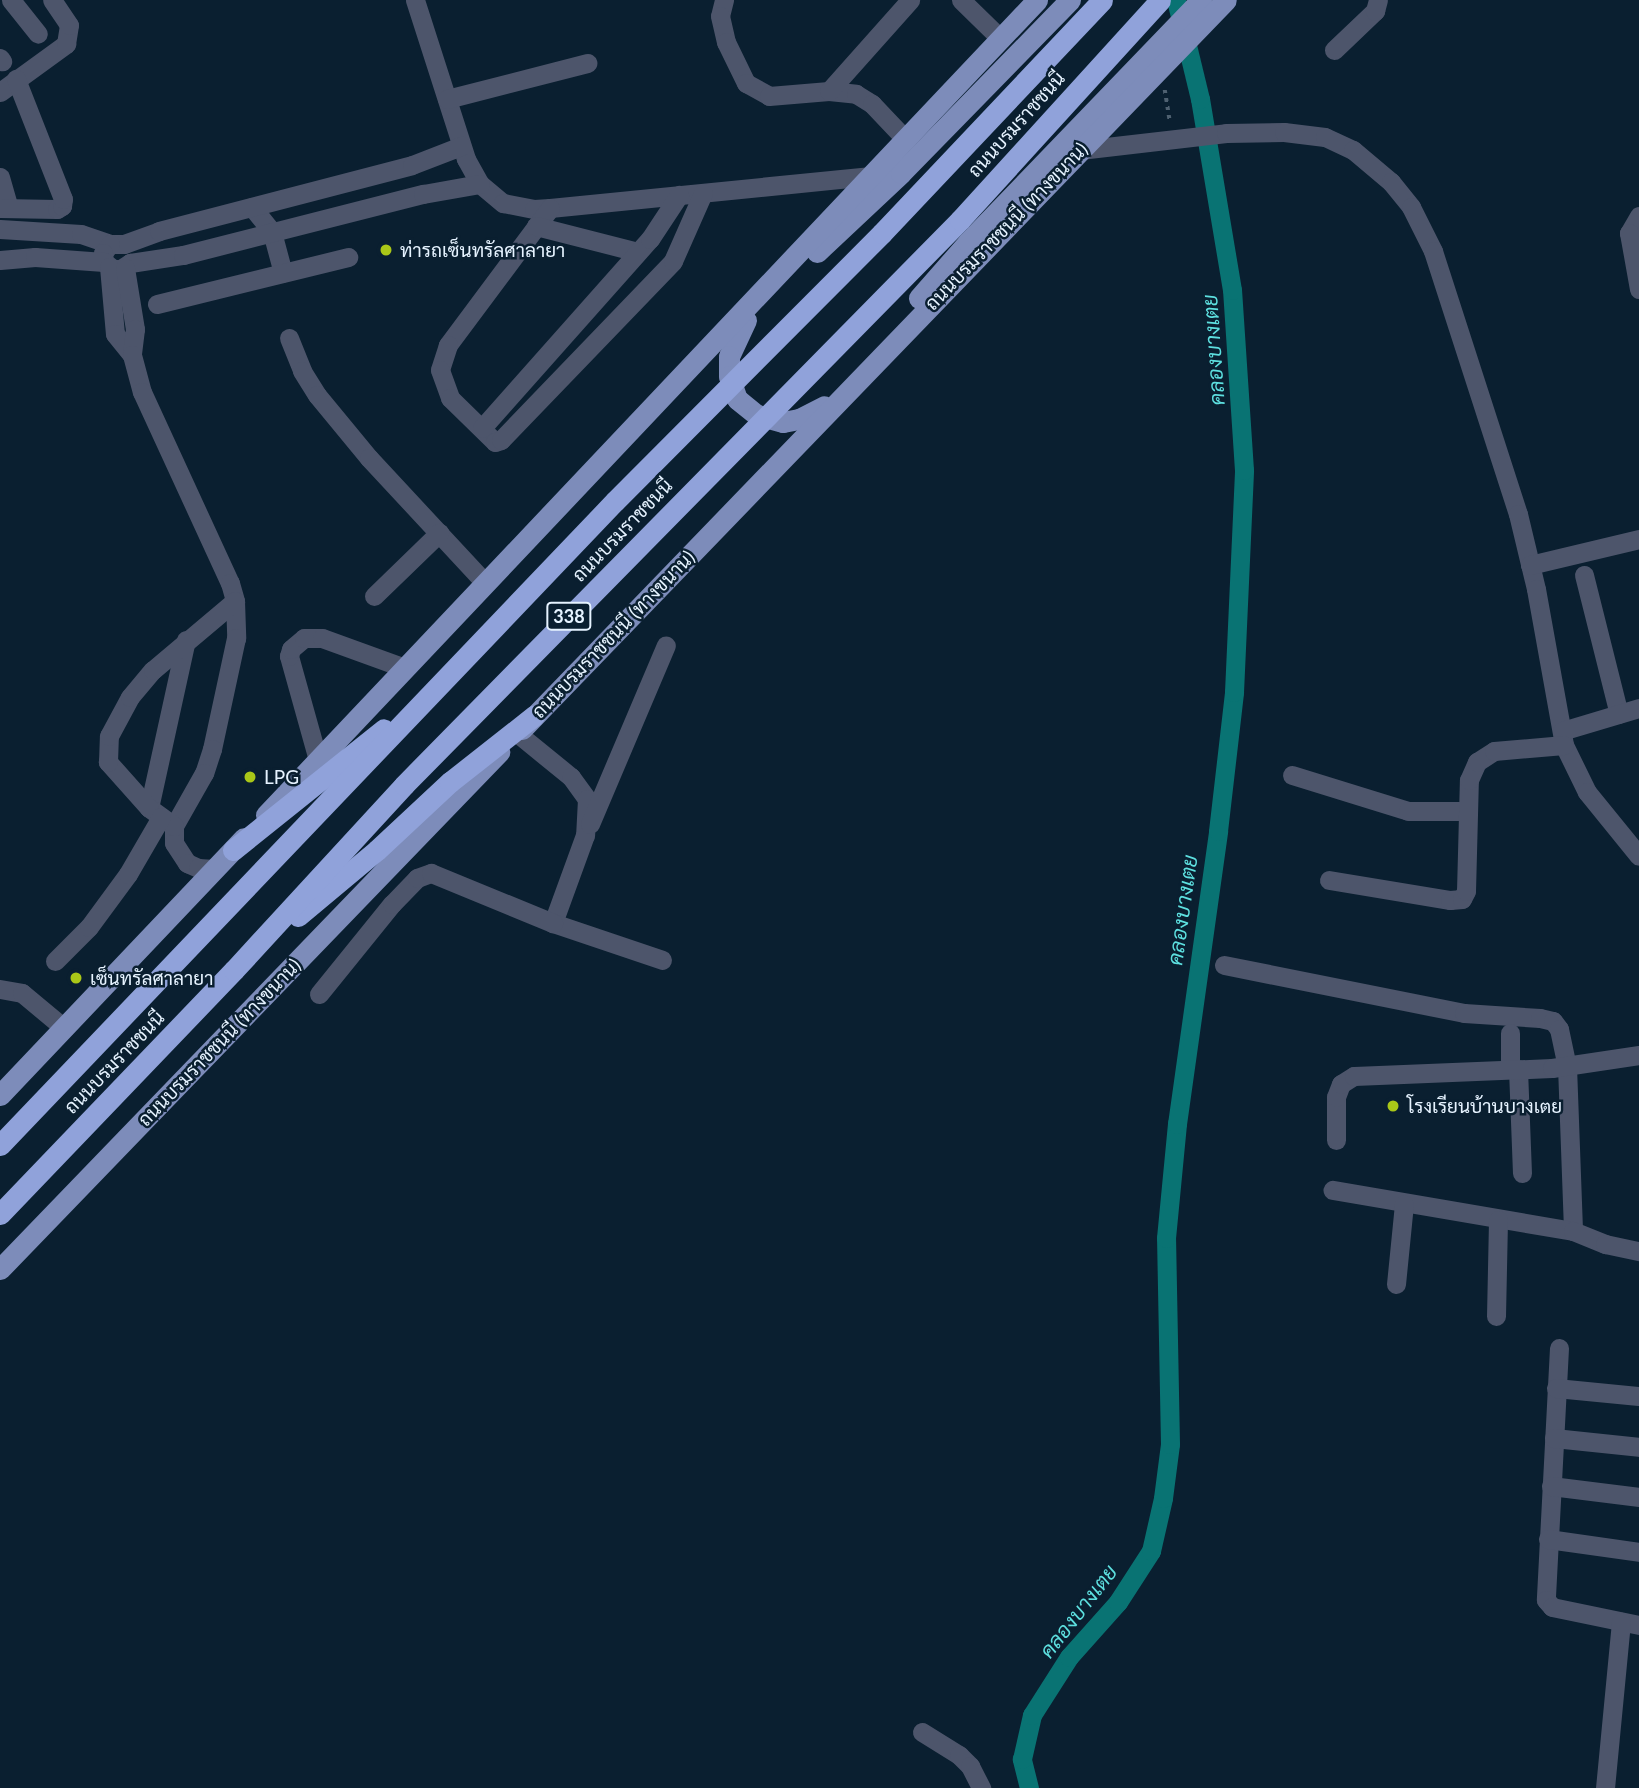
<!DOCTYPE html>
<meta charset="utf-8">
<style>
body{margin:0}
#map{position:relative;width:1639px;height:1788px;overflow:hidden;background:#0a1f30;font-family:Lato,Sarabun,sans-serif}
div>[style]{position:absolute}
.canal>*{height:19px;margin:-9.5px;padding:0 9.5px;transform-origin:9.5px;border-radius:9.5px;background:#097373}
.path>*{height:3.5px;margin-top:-1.75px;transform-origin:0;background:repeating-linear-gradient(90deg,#4f6171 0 3.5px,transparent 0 8.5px)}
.minor>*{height:19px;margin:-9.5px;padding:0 9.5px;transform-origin:9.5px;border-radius:9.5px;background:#4d556b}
.major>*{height:21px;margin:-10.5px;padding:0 10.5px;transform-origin:10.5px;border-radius:10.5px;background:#7d8cba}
.highway>*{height:21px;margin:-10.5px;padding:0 10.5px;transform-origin:10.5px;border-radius:10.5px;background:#90a2da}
.dots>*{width:19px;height:19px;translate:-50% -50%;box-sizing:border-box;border:4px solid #0a1f30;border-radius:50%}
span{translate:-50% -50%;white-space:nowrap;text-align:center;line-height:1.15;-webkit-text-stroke:5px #0a1f30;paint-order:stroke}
.shield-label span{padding:2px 5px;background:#0a1f30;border:2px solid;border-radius:5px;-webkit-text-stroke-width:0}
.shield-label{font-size:18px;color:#e6f3ff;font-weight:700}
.street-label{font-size:19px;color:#e6f3ff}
.poi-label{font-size:19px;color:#e6f3ff}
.left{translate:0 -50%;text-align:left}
.water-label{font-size:21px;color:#5ddfdf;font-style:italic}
</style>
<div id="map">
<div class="canal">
<i style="left:1029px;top:1788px;width:30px;rotate:-104deg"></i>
<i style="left:1022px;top:1759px;width:45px;rotate:-77.2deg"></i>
<i style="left:1032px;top:1715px;width:69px;rotate:-57.5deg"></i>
<i style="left:1069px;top:1657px;width:74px;rotate:-48.3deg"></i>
<i style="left:1118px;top:1602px;width:61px;rotate:-57.1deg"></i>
<i style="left:1151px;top:1551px;width:54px;rotate:-77.2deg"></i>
<i style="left:1163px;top:1498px;width:54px;rotate:-82.6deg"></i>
<i style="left:1170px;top:1444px;width:206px;rotate:-91.1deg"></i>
<i style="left:1166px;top:1238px;width:115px;rotate:-84.5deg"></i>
<i style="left:1177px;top:1124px;width:296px;rotate:-82deg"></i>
<i style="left:1218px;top:831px;width:140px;rotate:-83.4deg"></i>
<i style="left:1234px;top:692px;width:222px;rotate:-87.4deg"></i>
<i style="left:1244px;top:470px;width:180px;rotate:-93.8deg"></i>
<i style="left:1232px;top:290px;width:194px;rotate:-99.5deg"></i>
<i style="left:1200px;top:99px;width:102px;rotate:-103.6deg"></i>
</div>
<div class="path">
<i style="left:1165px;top:90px;width:30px;rotate:81deg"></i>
</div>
<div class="minor">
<i style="left:11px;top:0;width:43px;rotate:51.5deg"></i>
<i style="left:415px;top:0;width:167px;rotate:72.2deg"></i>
<i style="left:466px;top:159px;width:29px;rotate:61deg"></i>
<i style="left:480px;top:184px;width:30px;rotate:40deg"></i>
<i style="left:503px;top:203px;width:32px;rotate:11deg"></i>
<i style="left:534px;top:209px;width:16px;rotate:-4deg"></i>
<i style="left:550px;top:208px;width:323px;rotate:-5.7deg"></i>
<i style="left:724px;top:0;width:16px;rotate:104deg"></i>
<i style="left:720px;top:16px;width:27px;rotate:77deg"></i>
<i style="left:726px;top:42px;width:46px;rotate:64deg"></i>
<i style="left:746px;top:83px;width:26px;rotate:29deg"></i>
<i style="left:769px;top:96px;width:60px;rotate:-4.8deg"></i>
<i style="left:829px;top:91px;width:27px;rotate:6deg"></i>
<i style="left:856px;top:94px;width:19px;rotate:32deg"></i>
<i style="left:872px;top:104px;width:50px;rotate:46.6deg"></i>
<i style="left:961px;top:0;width:56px;rotate:44.3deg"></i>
<i style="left:1334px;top:50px;width:57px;rotate:-43.6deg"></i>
<i style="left:1375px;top:11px;width:11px;rotate:-75deg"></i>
<i style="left:0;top:58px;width:4px;rotate:56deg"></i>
<i style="left:829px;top:91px;width:122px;rotate:-48.3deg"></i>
<i style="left:0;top:92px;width:82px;rotate:-36deg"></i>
<i style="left:66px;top:44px;width:19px;rotate:-81deg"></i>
<i style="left:69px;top:25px;width:30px;rotate:-124deg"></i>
<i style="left:447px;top:99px;width:145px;rotate:-14.4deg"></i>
<i style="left:1080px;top:150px;width:147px;rotate:-6.6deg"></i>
<i style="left:1226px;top:133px;width:58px;rotate:-1deg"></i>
<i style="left:1284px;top:132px;width:41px;rotate:7deg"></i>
<i style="left:1325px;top:137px;width:31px;rotate:25deg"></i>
<i style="left:1353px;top:150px;width:50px;rotate:40.1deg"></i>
<i style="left:1391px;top:182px;width:32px;rotate:51deg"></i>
<i style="left:1411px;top:207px;width:49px;rotate:63.4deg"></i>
<i style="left:1433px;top:251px;width:276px;rotate:72.1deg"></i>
<i style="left:1518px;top:514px;width:77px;rotate:76.5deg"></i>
<i style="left:1536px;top:589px;width:158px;rotate:79.8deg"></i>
<i style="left:1564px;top:745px;width:52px;rotate:63.9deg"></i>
<i style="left:1587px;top:792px;width:82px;rotate:50.9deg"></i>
<i style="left:0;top:177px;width:32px;rotate:74deg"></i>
<i style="left:252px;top:207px;width:32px;rotate:51deg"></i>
<i style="left:272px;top:232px;width:42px;rotate:75deg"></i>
<i style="left:0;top:208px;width:57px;rotate:1deg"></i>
<i style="left:57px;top:209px;width:6px;rotate:-31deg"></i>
<i style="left:62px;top:206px;width:7px;rotate:-82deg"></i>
<i style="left:63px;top:199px;width:129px;rotate:-111.4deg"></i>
<i style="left:550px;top:208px;width:171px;rotate:126.7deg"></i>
<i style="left:448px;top:345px;width:26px;rotate:108deg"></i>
<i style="left:440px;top:370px;width:30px;rotate:70deg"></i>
<i style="left:450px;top:398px;width:63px;rotate:44.4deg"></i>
<i style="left:495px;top:442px;width:6px;rotate:-18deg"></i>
<i style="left:501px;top:440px;width:248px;rotate:-46.1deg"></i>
<i style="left:673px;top:261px;width:74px;rotate:-66.2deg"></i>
<i style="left:1639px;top:216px;width:20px;rotate:120deg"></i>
<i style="left:1629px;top:233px;width:57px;rotate:79.9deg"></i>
<i style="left:536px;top:226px;width:105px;rotate:14.3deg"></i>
<i style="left:0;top:229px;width:81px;rotate:3.5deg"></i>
<i style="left:81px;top:234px;width:31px;rotate:19deg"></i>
<i style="left:110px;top:244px;width:14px"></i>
<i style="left:124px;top:244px;width:37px;rotate:-20deg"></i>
<i style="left:159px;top:231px;width:261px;rotate:-14.6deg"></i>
<i style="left:412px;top:165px;width:53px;rotate:-21.2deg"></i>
<i style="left:110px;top:244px;width:11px;rotate:128deg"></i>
<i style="left:103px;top:253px;width:9px;rotate:84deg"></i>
<i style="left:104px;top:262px;width:11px;rotate:38deg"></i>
<i style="left:113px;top:269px;width:8px"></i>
<i style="left:121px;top:269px;width:11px;rotate:-34deg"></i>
<i style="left:130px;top:263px;width:54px;rotate:-8.6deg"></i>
<i style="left:183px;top:255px;width:248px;rotate:-14.3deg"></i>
<i style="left:423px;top:194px;width:58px;rotate:-10deg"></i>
<i style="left:0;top:260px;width:35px;rotate:-5deg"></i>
<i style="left:35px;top:257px;width:69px;rotate:4.1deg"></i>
<i style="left:109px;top:267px;width:67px;rotate:84.9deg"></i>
<i style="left:115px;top:334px;width:27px;rotate:51deg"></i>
<i style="left:125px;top:268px;width:62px;rotate:80.7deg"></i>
<i style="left:135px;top:329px;width:26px;rotate:97deg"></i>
<i style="left:132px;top:355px;width:38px;rotate:75deg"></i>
<i style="left:142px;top:392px;width:210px;rotate:65.3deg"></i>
<i style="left:230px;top:583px;width:19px;rotate:74deg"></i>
<i style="left:235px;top:601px;width:37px;rotate:88deg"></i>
<i style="left:236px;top:638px;width:114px;rotate:102.2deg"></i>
<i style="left:212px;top:749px;width:25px;rotate:108deg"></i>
<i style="left:204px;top:773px;width:61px;rotate:119.5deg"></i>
<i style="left:174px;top:826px;width:17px;rotate:90deg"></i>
<i style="left:174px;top:843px;width:24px;rotate:57deg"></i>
<i style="left:187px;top:863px;width:12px;rotate:24deg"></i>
<i style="left:198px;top:868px;width:17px;rotate:3deg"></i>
<i style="left:157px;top:304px;width:197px;rotate:-13.8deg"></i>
<i style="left:289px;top:338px;width:35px;rotate:68deg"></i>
<i style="left:302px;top:371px;width:28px;rotate:58deg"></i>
<i style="left:317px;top:395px;width:82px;rotate:50.5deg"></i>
<i style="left:369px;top:458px;width:171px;rotate:47.1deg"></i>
<i style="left:482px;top:428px;width:253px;rotate:-48.4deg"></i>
<i style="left:650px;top:239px;width:53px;rotate:-56.6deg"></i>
<i style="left:1530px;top:565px;width:112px;rotate:-13.4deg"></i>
<i style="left:1584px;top:575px;width:143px;rotate:75.9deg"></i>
<i style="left:374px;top:596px;width:91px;rotate:-44.1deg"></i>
<i style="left:1562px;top:731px;width:80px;rotate:-16.6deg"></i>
<i style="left:517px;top:733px;width:70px;rotate:39.2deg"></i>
<i style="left:571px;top:777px;width:27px;rotate:54deg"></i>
<i style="left:587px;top:799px;width:36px;rotate:93deg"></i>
<i style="left:585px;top:835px;width:94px;rotate:110deg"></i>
<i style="left:553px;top:923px;width:115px;rotate:18.7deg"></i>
<i style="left:318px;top:760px;width:108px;rotate:-105.6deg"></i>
<i style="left:289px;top:656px;width:7px;rotate:-74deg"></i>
<i style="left:291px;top:649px;width:17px;rotate:-40deg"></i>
<i style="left:304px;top:638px;width:18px"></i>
<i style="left:322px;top:638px;width:88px;rotate:19.9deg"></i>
<i style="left:1292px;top:775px;width:121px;rotate:17.2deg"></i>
<i style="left:1408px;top:811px;width:60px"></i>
<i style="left:149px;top:808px;width:172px;rotate:-77.6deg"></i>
<i style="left:590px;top:824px;width:194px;rotate:-67deg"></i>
<i style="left:174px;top:826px;width:31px;rotate:-144deg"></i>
<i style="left:149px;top:808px;width:62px;rotate:-131.7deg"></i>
<i style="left:108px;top:762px;width:26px;rotate:-88deg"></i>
<i style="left:109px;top:736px;width:44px;rotate:-61.7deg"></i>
<i style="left:130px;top:697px;width:35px;rotate:-50deg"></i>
<i style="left:153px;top:670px;width:107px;rotate:-40.1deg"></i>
<i style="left:1329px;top:880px;width:123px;rotate:9.4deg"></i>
<i style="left:1450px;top:900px;width:12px;rotate:-5deg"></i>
<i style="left:1462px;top:899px;width:9px;rotate:-63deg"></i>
<i style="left:1466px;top:891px;width:111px;rotate:-88.5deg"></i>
<i style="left:1469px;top:780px;width:20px;rotate:-66deg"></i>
<i style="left:1477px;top:762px;width:20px;rotate:-33deg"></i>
<i style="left:1494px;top:751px;width:70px;rotate:-4.9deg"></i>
<i style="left:55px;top:961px;width:48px;rotate:-45deg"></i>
<i style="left:89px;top:927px;width:66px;rotate:-53.7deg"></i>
<i style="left:128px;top:874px;width:66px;rotate:-59.9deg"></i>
<i style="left:1224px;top:965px;width:245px;rotate:11.3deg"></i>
<i style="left:1464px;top:1013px;width:76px;rotate:3.8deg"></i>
<i style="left:1540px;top:1018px;width:13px;rotate:13deg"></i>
<i style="left:1553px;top:1021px;width:10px;rotate:53deg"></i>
<i style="left:1559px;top:1029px;width:38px;rotate:78deg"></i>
<i style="left:1567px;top:1066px;width:165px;rotate:87.9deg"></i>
<i style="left:1573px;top:1231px;width:244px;rotate:-170.3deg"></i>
<i style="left:0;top:989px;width:22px;rotate:10deg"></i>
<i style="left:22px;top:993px;width:55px;rotate:39.8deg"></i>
<i style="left:319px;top:994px;width:116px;rotate:-51deg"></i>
<i style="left:392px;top:904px;width:36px;rotate:-46deg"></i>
<i style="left:417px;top:878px;width:15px;rotate:-20deg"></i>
<i style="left:431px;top:873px;width:132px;rotate:22.3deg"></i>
<i style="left:1510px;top:1069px;width:36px;rotate:-90deg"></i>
<i style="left:1518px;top:1069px;width:104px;rotate:87.8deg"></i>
<i style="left:1336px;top:1140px;width:43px;rotate:-90deg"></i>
<i style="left:1336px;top:1097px;width:14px;rotate:-69deg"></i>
<i style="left:1341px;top:1084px;width:15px;rotate:-32deg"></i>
<i style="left:1354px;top:1076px;width:198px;rotate:-2.3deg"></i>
<i style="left:1552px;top:1068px;width:88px;rotate:-8.5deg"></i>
<i style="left:1573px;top:1231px;width:35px;rotate:22deg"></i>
<i style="left:1605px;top:1244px;width:35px;rotate:12deg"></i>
<i style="left:1396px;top:1284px;width:80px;rotate:-84.3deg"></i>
<i style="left:1496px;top:1316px;width:96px;rotate:-88.8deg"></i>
<i style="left:1559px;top:1348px;width:252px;rotate:93deg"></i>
<i style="left:1546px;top:1600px;width:9px;rotate:49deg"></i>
<i style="left:1552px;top:1607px;width:89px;rotate:11.7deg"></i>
<i style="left:1556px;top:1388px;width:83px;rotate:5.5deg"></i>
<i style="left:1554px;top:1438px;width:85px;rotate:6deg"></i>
<i style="left:1551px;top:1486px;width:89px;rotate:7.1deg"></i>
<i style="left:1548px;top:1539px;width:92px;rotate:8.1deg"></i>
<i style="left:922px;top:1732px;width:44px;rotate:31.9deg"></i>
<i style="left:959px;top:1755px;width:16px;rotate:45deg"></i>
<i style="left:970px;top:1766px;width:25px;rotate:63deg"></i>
<i style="left:1605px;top:1788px;width:167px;rotate:-84.5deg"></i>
</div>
<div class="major">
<i style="left:817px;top:252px;width:115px;rotate:-43.2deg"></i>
<i style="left:901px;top:173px;width:242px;rotate:-45.7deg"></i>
<i style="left:919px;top:298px;width:74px;rotate:-48.8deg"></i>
<i style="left:968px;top:242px;width:336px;rotate:-46.1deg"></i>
<i style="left:746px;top:320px;width:40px;rotate:115deg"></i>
<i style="left:729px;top:356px;width:20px;rotate:90deg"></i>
<i style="left:729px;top:376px;width:24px;rotate:71deg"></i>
<i style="left:737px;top:399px;width:26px;rotate:39deg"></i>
<i style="left:757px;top:415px;width:27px;rotate:15deg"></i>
<i style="left:783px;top:422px;width:16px;rotate:-11deg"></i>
<i style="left:799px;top:419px;width:28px;rotate:-27deg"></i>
<i style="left:522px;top:729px;width:1013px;rotate:-46deg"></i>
<i style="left:266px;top:815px;width:1122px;rotate:-46.59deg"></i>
<i style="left:0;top:1095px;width:354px;rotate:-46.5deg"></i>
<i style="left:0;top:1269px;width:719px;rotate:-46.01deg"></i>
</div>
<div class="highway">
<i style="left:233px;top:850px;width:193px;rotate:-38.7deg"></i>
<i style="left:298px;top:916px;width:103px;rotate:-39.9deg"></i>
<i style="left:377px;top:850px;width:100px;rotate:-43deg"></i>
<i style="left:450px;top:782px;width:107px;rotate:-38.2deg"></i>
<i style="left:0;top:1145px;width:890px;rotate:-46.32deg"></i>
<i style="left:615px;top:501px;width:378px;rotate:-45.1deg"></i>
<i style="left:882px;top:233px;width:320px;rotate:-46.6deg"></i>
<i style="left:0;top:1214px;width:338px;rotate:-46.2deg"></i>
<i style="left:234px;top:970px;width:251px;rotate:-47.4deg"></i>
<i style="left:404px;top:785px;width:793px;rotate:-45.46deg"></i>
<i style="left:960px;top:220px;width:297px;rotate:-47.7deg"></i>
</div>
<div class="dots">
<i style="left:386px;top:250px;background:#aac718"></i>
<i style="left:250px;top:777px;background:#aac718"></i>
<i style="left:76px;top:978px;background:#aac718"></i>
<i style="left:1393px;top:1106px;background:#aac718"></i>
</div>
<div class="shield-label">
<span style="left:569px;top:616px">338</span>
</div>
<div class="street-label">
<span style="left:1016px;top:124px;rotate:-48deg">ถนนบรมราชชนนี</span>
<span style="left:1006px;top:226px;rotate:-46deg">ถนนบรมราชชนนี (ทางขนาน)</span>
<span style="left:622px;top:530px;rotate:-46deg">ถนนบรมราชชนนี</span>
<span style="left:613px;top:634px;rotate:-46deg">ถนนบรมราชชนนี (ทางขนาน)</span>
<span style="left:219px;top:1042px;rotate:-46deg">ถนนบรมราชชนนี (ทางขนาน)</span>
<span style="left:114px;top:1062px;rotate:-46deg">ถนนบรมราชชนนี</span>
</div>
<div class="poi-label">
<span class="left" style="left:400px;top:250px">ท่ารถเซ็นทรัลศาลายา</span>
<span class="left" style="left:264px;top:777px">LPG</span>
<span class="left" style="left:90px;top:978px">เซ็นทรัลศาลายา</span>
<span class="left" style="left:1407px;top:1106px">โรงเรียนบ้านบางเตย</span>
</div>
<div class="water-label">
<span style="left:1213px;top:350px;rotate:-94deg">คลองบางเตย</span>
<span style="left:1182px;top:910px;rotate:-82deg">คลองบางเตย</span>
<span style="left:1078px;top:1611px;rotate:-52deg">คลองบางเตย</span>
</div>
</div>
